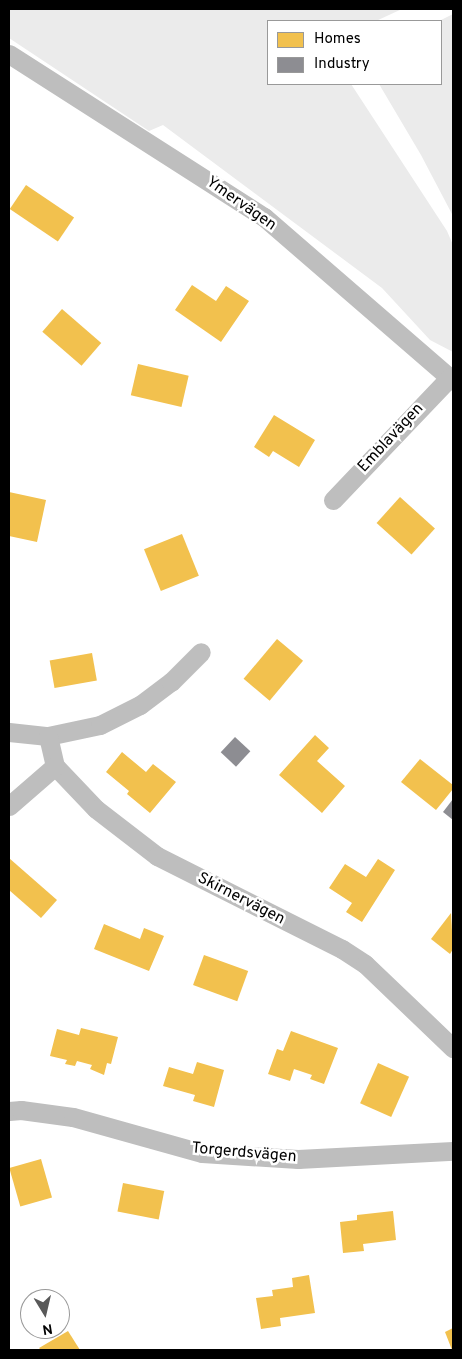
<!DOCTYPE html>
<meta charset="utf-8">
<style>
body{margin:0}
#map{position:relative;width:462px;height:1359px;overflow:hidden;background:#fff;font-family:Overpass,sans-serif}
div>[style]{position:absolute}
.green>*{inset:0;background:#ebebeb}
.homes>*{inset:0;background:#f2c14e;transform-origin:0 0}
.industry>*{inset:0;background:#8d8d92;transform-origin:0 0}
.street>*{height:19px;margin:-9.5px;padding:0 9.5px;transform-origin:9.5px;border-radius:9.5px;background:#bebebe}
span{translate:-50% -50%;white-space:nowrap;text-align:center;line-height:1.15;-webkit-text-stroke:5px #fff;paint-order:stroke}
.street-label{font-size:16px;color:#000}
.frame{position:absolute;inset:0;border:10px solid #000;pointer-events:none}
.legend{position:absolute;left:267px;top:20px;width:175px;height:65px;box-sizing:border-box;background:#fff;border:1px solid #999;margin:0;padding:6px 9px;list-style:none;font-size:15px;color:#000}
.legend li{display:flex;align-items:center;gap:10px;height:25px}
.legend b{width:25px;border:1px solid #999}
.north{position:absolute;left:20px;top:1289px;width:50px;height:50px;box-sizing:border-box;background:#fff;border:1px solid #999;border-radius:50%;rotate:171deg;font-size:14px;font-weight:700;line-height:20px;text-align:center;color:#000}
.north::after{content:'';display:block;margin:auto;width:18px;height:22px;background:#595959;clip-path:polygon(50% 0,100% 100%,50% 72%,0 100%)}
</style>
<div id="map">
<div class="green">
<i style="clip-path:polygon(9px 9px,402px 9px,376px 21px,268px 21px,268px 84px,351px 84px,447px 231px,453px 245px,453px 352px,430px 340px,382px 288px,163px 125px,149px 131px,9px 38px)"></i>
<i style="clip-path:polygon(453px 14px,453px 216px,421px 155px,379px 84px,441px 84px,441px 21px,439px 21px)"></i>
</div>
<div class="homes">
<i style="left:26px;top:185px;width:58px;height:29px;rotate:34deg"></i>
<i style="clip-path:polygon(192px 285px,216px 301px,226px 286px,249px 301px,221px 342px,175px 310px)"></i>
<i style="left:62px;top:309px;width:52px;height:30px;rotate:41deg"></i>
<i style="left:138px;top:364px;width:52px;height:32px;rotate:13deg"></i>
<i style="clip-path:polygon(274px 415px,315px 440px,299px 467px,273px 451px,269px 457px,254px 447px)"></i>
<i style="clip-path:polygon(9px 492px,46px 500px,37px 542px,9px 536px)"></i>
<i style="left:400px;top:497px;width:47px;height:35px;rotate:42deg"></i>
<i style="left:182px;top:534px;width:45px;height:41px;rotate:68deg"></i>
<i style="left:277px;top:639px;width:34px;height:52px;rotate:40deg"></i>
<i style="left:92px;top:653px;width:28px;height:43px;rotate:80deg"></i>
<i style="clip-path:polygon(315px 735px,329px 748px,317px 761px,345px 786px,322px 813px,279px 775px)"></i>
<i style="clip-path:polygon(122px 752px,146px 772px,153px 764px,176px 782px,150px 813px,127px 794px,129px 791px,106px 772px)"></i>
<i style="clip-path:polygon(420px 759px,453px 785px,453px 789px,436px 810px,401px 782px)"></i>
<i style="clip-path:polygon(9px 858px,57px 900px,41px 918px,9px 890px)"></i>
<i style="clip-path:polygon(378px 859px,395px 870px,362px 922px,346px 912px,352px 903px,329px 888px,345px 864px,366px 877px)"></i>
<i style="clip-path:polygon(451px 913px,453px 949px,450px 954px,431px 939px)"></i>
<i style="clip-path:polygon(104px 924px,140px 939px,144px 928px,164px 936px,149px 971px,94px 949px)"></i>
<i style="left:204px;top:955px;width:47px;height:32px;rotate:20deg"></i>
<i style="clip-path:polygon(81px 1028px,118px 1037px,111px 1064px,107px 1063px,104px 1075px,90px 1069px,92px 1065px,77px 1061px,75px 1066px,65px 1064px,67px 1060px,50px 1056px,57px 1029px,79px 1035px)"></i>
<i style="clip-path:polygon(291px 1031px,338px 1048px,324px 1084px,310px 1079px,312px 1075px,294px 1069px,290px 1081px,268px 1074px,277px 1049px,283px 1051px)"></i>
<i style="clip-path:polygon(197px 1062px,224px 1070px,214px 1107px,193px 1101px,195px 1095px,163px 1086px,169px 1067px,193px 1074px)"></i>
<i style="left:378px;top:1063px;width:34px;height:44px;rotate:24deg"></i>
<i style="left:41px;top:1159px;width:40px;height:33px;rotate:74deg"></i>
<i style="left:123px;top:1183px;width:42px;height:29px;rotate:11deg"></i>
<i style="clip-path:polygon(393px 1211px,396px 1240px,363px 1244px,364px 1251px,343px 1253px,340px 1222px,357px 1220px,357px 1215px)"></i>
<i style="clip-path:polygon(309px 1275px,315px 1313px,280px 1318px,281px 1326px,261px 1329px,256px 1298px,273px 1296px,272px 1290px,293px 1287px,292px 1278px)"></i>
<i style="clip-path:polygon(453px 1328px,453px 1350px,452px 1350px,445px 1332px)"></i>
<i style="clip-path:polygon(68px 1331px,80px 1350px,41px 1350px,39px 1348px)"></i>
</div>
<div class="industry">
<i style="left:235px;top:737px;width:21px;height:21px;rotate:43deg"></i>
<i style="clip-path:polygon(453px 799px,453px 820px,443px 812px)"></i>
</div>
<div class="street">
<i style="left:9px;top:54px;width:303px;rotate:32.6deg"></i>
<i style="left:264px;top:217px;width:250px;rotate:40.9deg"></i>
<i style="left:333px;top:500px;width:170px;rotate:-46.4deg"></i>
<i style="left:9px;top:732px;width:39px;rotate:6deg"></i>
<i style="left:48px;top:736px;width:53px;rotate:-11.9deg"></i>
<i style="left:100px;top:725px;width:45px;rotate:-26.6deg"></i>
<i style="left:140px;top:705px;width:39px;rotate:-37deg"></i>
<i style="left:171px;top:682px;width:42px;rotate:-45deg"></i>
<i style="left:48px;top:736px;width:31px;rotate:77deg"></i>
<i style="left:55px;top:766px;width:59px;rotate:46.4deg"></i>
<i style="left:96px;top:809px;width:77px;rotate:37.6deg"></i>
<i style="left:157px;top:856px;width:207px;rotate:26.7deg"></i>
<i style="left:342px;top:949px;width:27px;rotate:33deg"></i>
<i style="left:365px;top:964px;width:122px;rotate:43.7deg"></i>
<i style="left:9px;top:806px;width:61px;rotate:-41deg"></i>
<i style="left:9px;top:1111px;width:12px;rotate:-5deg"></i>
<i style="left:21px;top:1110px;width:52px;rotate:7.7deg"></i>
<i style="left:73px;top:1117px;width:134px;rotate:15.6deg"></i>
<i style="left:202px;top:1153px;width:96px;rotate:3.6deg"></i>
<i style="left:298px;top:1159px;width:155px;rotate:-3deg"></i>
</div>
<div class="street-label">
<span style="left:241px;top:204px;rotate:35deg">Ymervägen</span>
<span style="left:391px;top:438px;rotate:-47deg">Emblavägen</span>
<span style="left:241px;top:899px;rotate:27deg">Skirnervägen</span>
<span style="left:244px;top:1153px;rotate:5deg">Torgerdsvägen</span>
</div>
<div class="frame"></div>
<ul class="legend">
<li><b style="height:14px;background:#f2c14e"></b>Homes</li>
<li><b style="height:14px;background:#8d8d92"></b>Industry</li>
</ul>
<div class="north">N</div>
</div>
